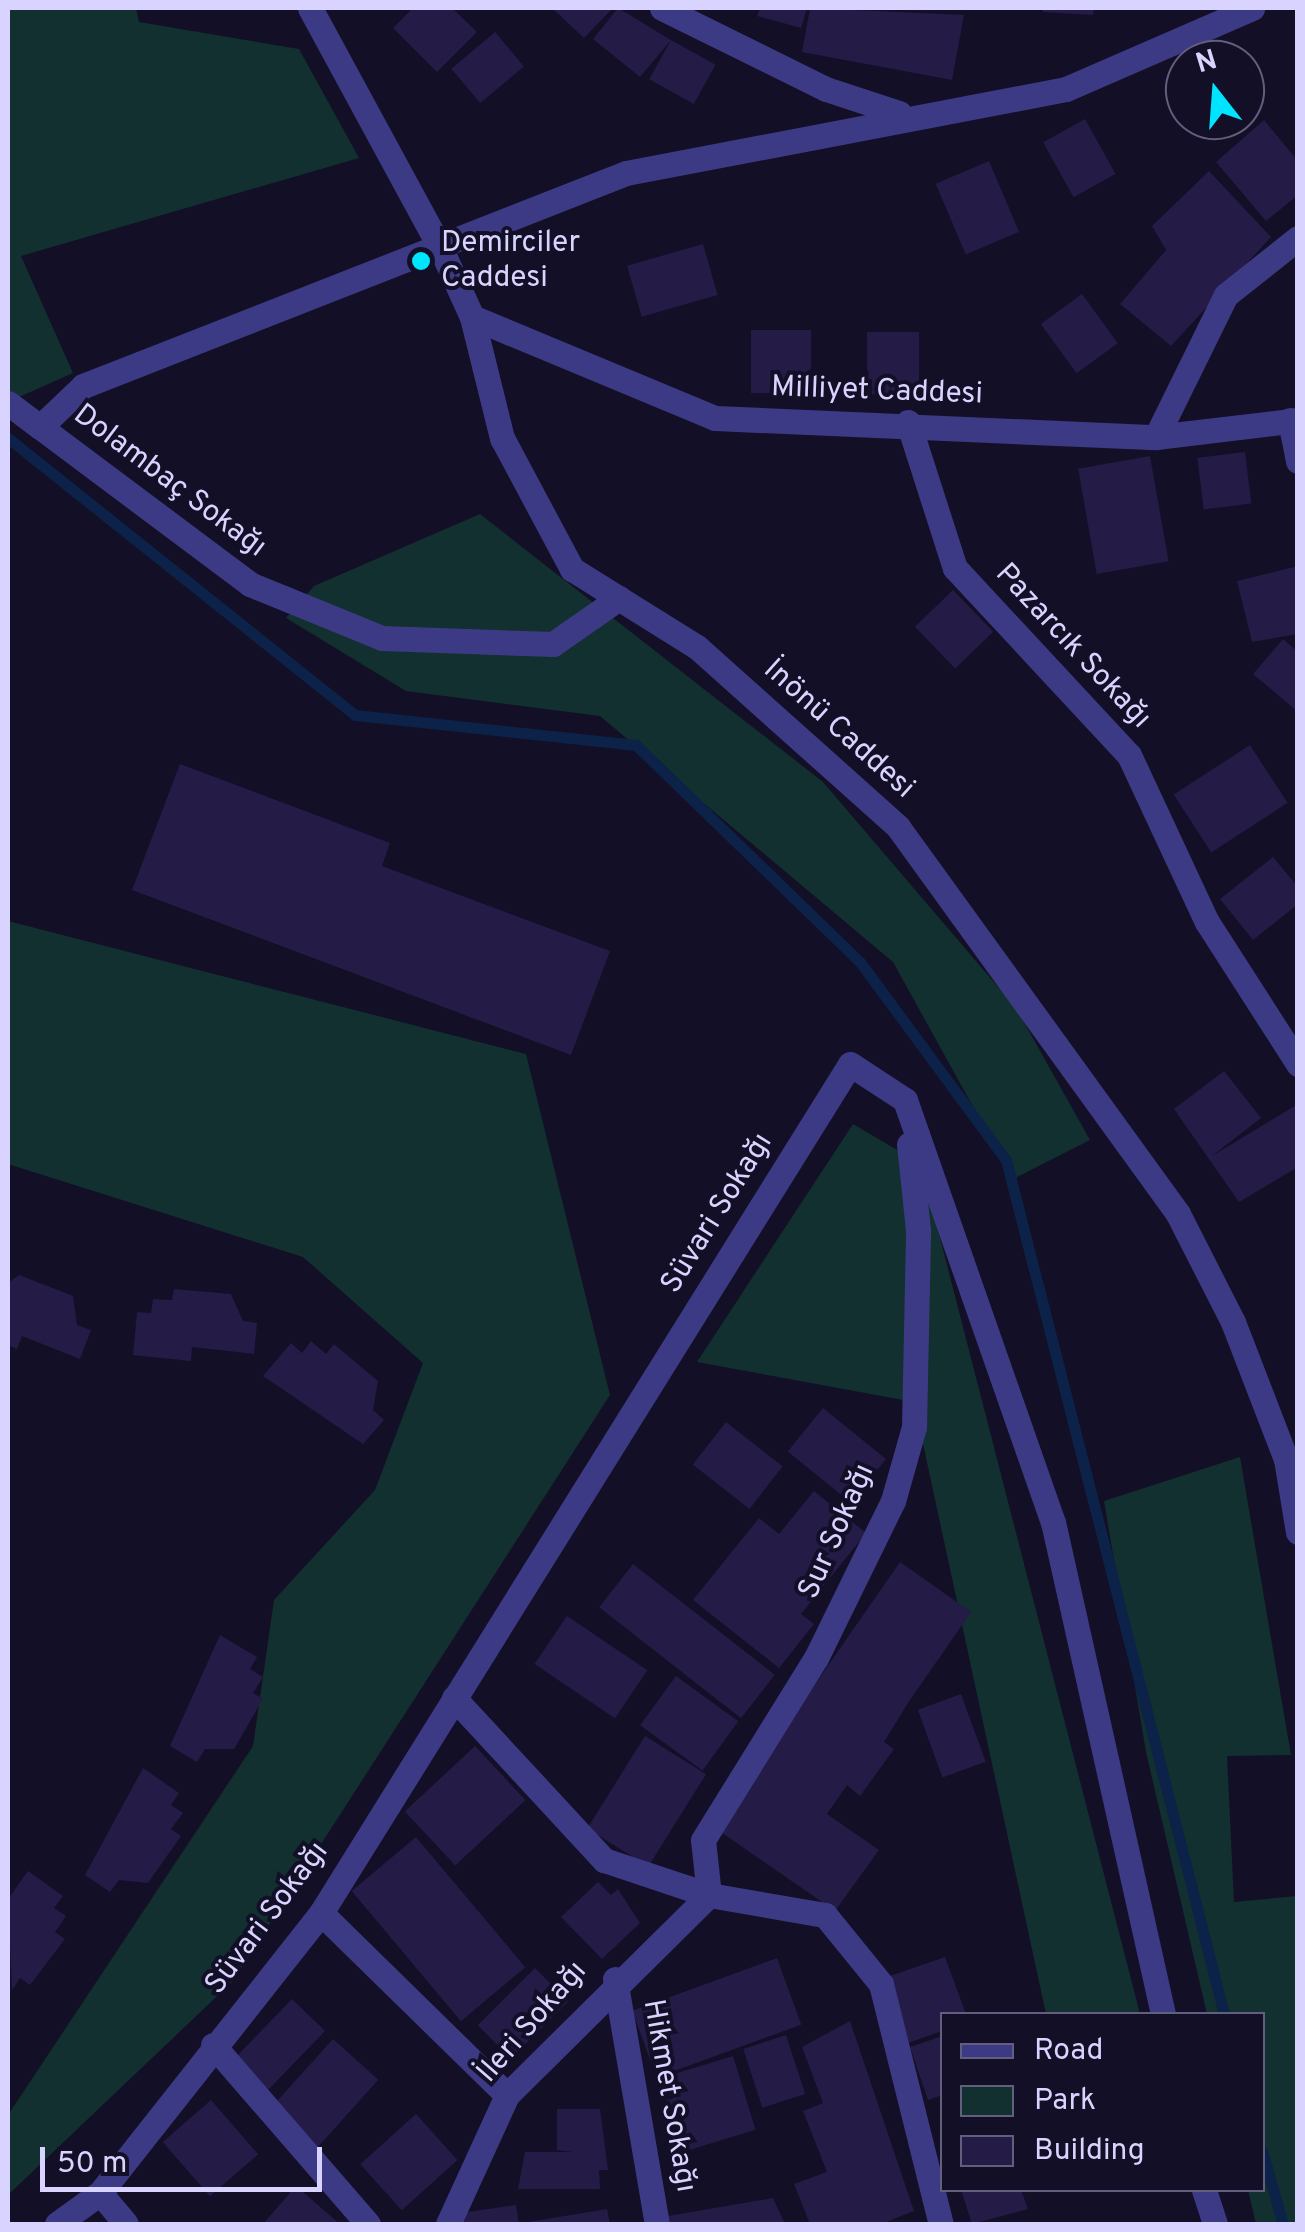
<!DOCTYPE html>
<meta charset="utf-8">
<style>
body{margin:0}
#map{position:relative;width:1305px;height:2232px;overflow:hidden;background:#130f26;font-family:Overpass,sans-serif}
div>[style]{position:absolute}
.green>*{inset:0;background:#12302f}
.stream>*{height:11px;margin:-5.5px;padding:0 5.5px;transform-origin:5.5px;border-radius:5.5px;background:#0c2248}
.building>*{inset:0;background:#241b47;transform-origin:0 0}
.minor>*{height:25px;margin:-12.5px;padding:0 12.5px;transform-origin:12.5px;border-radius:12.5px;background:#3d3a85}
.dots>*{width:28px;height:28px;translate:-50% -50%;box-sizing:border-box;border:5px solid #130f26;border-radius:50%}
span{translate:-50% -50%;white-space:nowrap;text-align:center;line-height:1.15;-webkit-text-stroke:8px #130f26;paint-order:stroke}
.poi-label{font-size:30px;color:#d9d4ff}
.left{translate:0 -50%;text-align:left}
.street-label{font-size:30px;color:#d9d4ff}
.frame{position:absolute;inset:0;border:10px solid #d9d4ff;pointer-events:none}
.legend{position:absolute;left:940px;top:2012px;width:325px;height:180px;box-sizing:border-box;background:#130f26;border:2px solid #625e7d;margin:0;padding:12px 18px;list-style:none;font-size:30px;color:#d9d4ff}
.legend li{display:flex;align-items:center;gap:20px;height:50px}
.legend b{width:50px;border:2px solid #625e7d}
.north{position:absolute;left:1165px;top:40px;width:100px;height:100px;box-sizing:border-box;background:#130f26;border:2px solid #625e7d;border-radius:50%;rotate:343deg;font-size:28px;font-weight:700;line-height:40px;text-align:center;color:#d9d4ff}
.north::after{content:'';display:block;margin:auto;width:35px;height:45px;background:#00e5ff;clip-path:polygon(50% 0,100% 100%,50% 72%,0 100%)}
.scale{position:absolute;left:40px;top:2147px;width:282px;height:45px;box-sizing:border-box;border:5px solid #d9d4ff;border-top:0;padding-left:12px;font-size:30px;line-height:35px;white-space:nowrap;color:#d9d4ff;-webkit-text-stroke:8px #130f26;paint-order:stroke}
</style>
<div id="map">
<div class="green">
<i style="clip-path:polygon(8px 8px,136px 8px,139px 22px,299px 49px,359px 158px,21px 256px,73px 373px,8px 402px)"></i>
<i style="clip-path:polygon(480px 514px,823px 782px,1016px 1008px,1090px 1140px,1013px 1179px,893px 962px,600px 716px,406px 691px,286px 618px,314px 586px)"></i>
<i style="clip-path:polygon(8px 921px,526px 1054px,610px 1395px,233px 1981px,8px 2195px,8px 2115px,253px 1746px,274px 1600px,375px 1490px,423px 1363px,303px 1257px,8px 1164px)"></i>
<i style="clip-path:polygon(853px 1124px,921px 1164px,1140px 2014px,1046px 2014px,914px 1402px,697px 1362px)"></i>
<i style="clip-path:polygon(1240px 1457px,1291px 1755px,1227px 1756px,1234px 1902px,1297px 1896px,1297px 2224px,1256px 2224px,1248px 2190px,1262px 2190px,1262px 2014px,1207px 2014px,1146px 1752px,1104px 1501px)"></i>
</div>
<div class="stream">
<i style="left:8px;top:438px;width:444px;rotate:38.6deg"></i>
<i style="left:355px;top:715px;width:283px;rotate:6.1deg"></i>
<i style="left:636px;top:745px;width:312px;rotate:44.1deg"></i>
<i style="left:860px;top:962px;width:246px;rotate:53.6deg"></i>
<i style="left:1006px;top:1160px;width:881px;rotate:75.68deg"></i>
<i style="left:1262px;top:2151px;width:76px;rotate:74deg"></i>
</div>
<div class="building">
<i style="clip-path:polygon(413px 8px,452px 8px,477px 32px,437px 72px,393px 28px)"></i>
<i style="clip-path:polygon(552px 8px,613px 8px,584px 38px)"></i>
<i style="clip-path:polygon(618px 8px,671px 40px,640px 77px,593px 39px)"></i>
<i style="clip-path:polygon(760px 8px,807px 8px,801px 28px,757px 16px)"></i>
<i style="clip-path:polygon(810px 8px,964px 15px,952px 80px,802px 52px)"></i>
<i style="clip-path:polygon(1043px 8px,1094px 8px,1093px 15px,1043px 12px)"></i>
<i style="left:495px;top:32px;width:45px;height:57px;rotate:50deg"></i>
<i style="left:671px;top:40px;width:51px;height:45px;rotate:29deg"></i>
<i style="left:1085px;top:119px;width:63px;height:48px;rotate:61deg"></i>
<i style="clip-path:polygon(1264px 120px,1298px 161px,1298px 195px,1266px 221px,1216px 162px)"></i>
<i style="left:989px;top:161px;width:77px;height:58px;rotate:67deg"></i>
<i style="clip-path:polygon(1209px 171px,1271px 237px,1171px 346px,1120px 304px,1166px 250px,1152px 226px)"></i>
<i style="left:703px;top:244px;width:53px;height:79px;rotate:74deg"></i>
<i style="left:1082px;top:294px;width:61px;height:51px;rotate:54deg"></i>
<i style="left:751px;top:330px;width:60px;height:63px"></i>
<i style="left:867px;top:332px;width:52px;height:62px"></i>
<i style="left:1245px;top:452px;width:52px;height:48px;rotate:83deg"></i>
<i style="left:1150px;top:456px;width:107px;height:73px;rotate:80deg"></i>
<i style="clip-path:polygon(1298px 566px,1298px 634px,1252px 642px,1237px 581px)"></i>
<i style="left:953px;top:590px;width:58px;height:53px;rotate:46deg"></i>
<i style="clip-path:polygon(1283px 639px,1298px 652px,1298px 712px,1253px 674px)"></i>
<i style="left:1250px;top:745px;width:69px;height:91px;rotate:57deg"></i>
<i style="clip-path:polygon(180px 764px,390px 843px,382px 866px,610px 951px,571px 1055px,132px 890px)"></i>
<i style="clip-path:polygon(1273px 857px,1298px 887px,1298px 904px,1253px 940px,1220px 899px)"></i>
<i style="clip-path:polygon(1224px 1071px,1261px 1118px,1212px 1156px,1298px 1104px,1298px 1167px,1239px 1202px,1174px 1109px)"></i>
<i style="clip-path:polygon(19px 1275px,73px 1296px,77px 1325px,91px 1330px,80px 1359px,22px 1336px,17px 1349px,8px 1345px,8px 1283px)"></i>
<i style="clip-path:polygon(174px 1289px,231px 1294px,243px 1321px,257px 1323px,254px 1354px,192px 1347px,191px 1361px,133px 1355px,137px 1312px,151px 1313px,153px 1299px,172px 1300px)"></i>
<i style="clip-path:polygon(311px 1341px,326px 1354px,334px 1344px,378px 1381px,373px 1410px,384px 1420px,363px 1444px,263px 1376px,291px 1343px,302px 1353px)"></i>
<i style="left:823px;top:1408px;width:81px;height:56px;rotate:39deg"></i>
<i style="left:726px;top:1422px;width:72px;height:54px;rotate:38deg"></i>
<i style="clip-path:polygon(814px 1491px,866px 1533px,801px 1614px,814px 1624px,779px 1668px,693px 1600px,759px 1518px,779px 1534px)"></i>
<i style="clip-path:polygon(900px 1562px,971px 1612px,908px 1703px,884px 1742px,894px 1749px,860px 1796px,847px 1785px,827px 1814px,879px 1850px,835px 1911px,715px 1828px)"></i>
<i style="left:633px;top:1564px;width:180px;height:55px;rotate:38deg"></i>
<i style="left:567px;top:1616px;width:97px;height:58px;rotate:34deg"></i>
<i style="clip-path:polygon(220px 1635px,257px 1657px,250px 1669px,263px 1677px,253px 1693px,263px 1699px,234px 1749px,205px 1749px,197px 1762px,170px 1746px)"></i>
<i style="left:676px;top:1676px;width:77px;height:61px;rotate:36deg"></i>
<i style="left:961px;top:1694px;width:72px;height:46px;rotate:70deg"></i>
<i style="left:645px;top:1736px;width:72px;height:109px;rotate:32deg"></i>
<i style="left:475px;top:1746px;width:74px;height:96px;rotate:47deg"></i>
<i style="clip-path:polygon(143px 1768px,179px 1793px,171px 1805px,183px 1813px,171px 1829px,181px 1836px,148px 1883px,119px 1880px,110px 1892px,85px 1875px)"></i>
<i style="left:416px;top:1837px;width:170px;height:84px;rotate:50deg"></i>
<i style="clip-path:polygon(28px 1871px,63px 1896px,54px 1908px,66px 1916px,55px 1932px,65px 1939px,30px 1985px,20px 1978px,12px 1990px,8px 1899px)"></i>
<i style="clip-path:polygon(598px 1882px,611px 1895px,618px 1889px,640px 1923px,602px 1959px,561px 1917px)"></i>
<i style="clip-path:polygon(945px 1957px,966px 2014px,942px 2014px,942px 2031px,908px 2043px,884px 1978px)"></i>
<i style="left:777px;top:1958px;width:71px;height:154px;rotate:70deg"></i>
<i style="left:535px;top:1968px;width:47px;height:81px;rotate:45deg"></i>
<i style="left:292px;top:1999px;width:46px;height:82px;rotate:44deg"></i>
<i style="clip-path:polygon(850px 2021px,914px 2211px,881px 2224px,810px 2224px,794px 2184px,827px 2172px,803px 2111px,823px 2103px,802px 2047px)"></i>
<i style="left:786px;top:2035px;width:62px;height:45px;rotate:72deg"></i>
<i style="clip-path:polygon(942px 2036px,942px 2095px,928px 2100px,910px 2047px)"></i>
<i style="left:333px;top:2039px;width:61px;height:94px;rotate:42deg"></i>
<i style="left:733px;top:2056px;width:77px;height:77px;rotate:73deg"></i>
<i style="left:211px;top:2100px;width:72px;height:64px;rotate:49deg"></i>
<i style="clip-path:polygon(557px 2109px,600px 2109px,608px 2170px,599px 2170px,600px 2189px,518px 2189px,525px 2152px,573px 2152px,557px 2150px)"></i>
<i style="left:416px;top:2114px;width:62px;height:75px;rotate:48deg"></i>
<i style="clip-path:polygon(296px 2186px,340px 2224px,263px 2224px)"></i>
<i style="clip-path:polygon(961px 2190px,1021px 2190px,1028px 2209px,972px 2224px)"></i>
<i style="clip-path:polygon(773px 2198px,785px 2224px,669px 2224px,668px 2216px)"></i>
<i style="clip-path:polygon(516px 2205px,519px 2224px,463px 2224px,461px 2213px)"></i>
<i style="clip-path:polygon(607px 2209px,610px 2224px,528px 2224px,528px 2222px)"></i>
</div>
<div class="minor">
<i style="left:310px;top:8px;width:274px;rotate:61.5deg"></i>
<i style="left:441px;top:249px;width:75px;rotate:65.5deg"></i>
<i style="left:472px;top:317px;width:125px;rotate:76.1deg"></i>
<i style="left:502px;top:438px;width:149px;rotate:61.9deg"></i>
<i style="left:572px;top:569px;width:147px;rotate:32deg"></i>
<i style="left:697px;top:647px;width:270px;rotate:41.8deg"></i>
<i style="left:898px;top:827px;width:478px;rotate:54.1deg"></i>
<i style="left:1178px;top:1214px;width:121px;rotate:63deg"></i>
<i style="left:1233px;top:1322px;width:147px;rotate:68.9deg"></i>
<i style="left:1286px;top:1459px;width:74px;rotate:80.7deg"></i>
<i style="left:662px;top:8px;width:183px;rotate:26.3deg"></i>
<i style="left:826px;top:89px;width:77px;rotate:18.2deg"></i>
<i style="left:472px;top:317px;width:263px;rotate:22.6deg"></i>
<i style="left:715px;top:418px;width:441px;rotate:2.5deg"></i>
<i style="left:1156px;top:437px;width:143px;rotate:-6.8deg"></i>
<i style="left:8px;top:403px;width:40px;rotate:37deg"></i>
<i style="left:1290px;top:420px;width:42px;rotate:79deg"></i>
<i style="left:908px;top:422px;width:153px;rotate:72.2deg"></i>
<i style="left:955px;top:568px;width:255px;rotate:47.1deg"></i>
<i style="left:1129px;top:755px;width:184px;rotate:65deg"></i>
<i style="left:1207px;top:922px;width:169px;rotate:57.3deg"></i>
<i style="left:1156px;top:437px;width:158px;rotate:-63.8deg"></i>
<i style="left:1226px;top:295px;width:92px;rotate:-38.4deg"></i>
<i style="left:619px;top:598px;width:80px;rotate:145.1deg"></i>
<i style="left:553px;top:644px;width:171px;rotate:-178deg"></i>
<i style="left:382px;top:638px;width:143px;rotate:-157.8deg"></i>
<i style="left:250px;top:584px;width:262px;rotate:-143.2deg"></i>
<i style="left:40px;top:427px;width:59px;rotate:-43.6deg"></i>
<i style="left:83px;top:386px;width:583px;rotate:-21.42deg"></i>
<i style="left:626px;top:173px;width:448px;rotate:-10.8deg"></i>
<i style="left:1066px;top:89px;width:203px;rotate:-23.5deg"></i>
<i style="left:454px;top:1698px;width:221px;rotate:47.2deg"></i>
<i style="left:604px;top:1860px;width:111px;rotate:18.4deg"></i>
<i style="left:709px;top:1895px;width:118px;rotate:9.8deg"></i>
<i style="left:825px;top:1915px;width:89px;rotate:50.9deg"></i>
<i style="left:881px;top:1984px;width:247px;rotate:76deg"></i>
<i style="left:709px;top:1895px;width:55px;rotate:-96.2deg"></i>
<i style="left:703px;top:1840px;width:214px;rotate:-58.2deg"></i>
<i style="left:816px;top:1658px;width:175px;rotate:-63.9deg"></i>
<i style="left:893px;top:1501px;width:77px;rotate:-74.2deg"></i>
<i style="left:914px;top:1427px;width:197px;rotate:-88.8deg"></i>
<i style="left:918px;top:1230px;width:86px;rotate:-96deg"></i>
<i style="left:321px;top:1913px;width:260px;rotate:44.4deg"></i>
<i style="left:615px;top:1979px;width:249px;rotate:80.3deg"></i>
<i style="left:213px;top:2045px;width:237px;rotate:49.1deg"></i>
<i style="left:1204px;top:2190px;width:36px;rotate:72deg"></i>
<i style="left:100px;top:2193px;width:40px;rotate:50deg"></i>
<i style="left:57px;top:2224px;width:53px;rotate:-35.8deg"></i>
<i style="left:100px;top:2193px;width:357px;rotate:-51.7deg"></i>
<i style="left:321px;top:1913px;width:1000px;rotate:-58.07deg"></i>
<i style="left:850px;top:1064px;width:66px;rotate:33.2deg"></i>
<i style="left:905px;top:1100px;width:447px;rotate:70.7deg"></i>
<i style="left:1053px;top:1522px;width:504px;rotate:77.4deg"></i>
<i style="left:448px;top:2224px;width:142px;rotate:-65.4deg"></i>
<i style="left:507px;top:2095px;width:284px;rotate:-44.7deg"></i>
</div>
<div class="dots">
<i style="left:421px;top:261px;background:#00e5ff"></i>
</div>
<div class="poi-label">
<span class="left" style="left:441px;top:261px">Demirciler<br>Caddesi</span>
</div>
<div class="street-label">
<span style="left:877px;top:392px;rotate:2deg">Milliyet Caddesi</span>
<span style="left:169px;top:482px;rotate:37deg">Dolambaç Sokağı</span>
<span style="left:1072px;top:647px;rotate:47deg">Pazarcık Sokağı</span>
<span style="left:838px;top:730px;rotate:42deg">İnönü Caddesi</span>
<span style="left:718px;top:1214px;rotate:-58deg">Süvari Sokağı</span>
<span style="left:838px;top:1532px;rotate:-66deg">Sur Sokağı</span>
<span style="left:268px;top:1919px;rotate:-53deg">Süvari Sokağı</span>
<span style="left:533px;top:2023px;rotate:-49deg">İleri Sokağı</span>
<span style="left:668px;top:2096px;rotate:80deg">Hikmet Sokağı</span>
</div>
<div class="frame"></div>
<ul class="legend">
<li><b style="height:12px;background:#3d3a85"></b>Road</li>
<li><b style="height:28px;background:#12302f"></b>Park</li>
<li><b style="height:28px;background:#241b47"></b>Building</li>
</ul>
<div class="north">N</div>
<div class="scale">50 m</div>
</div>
